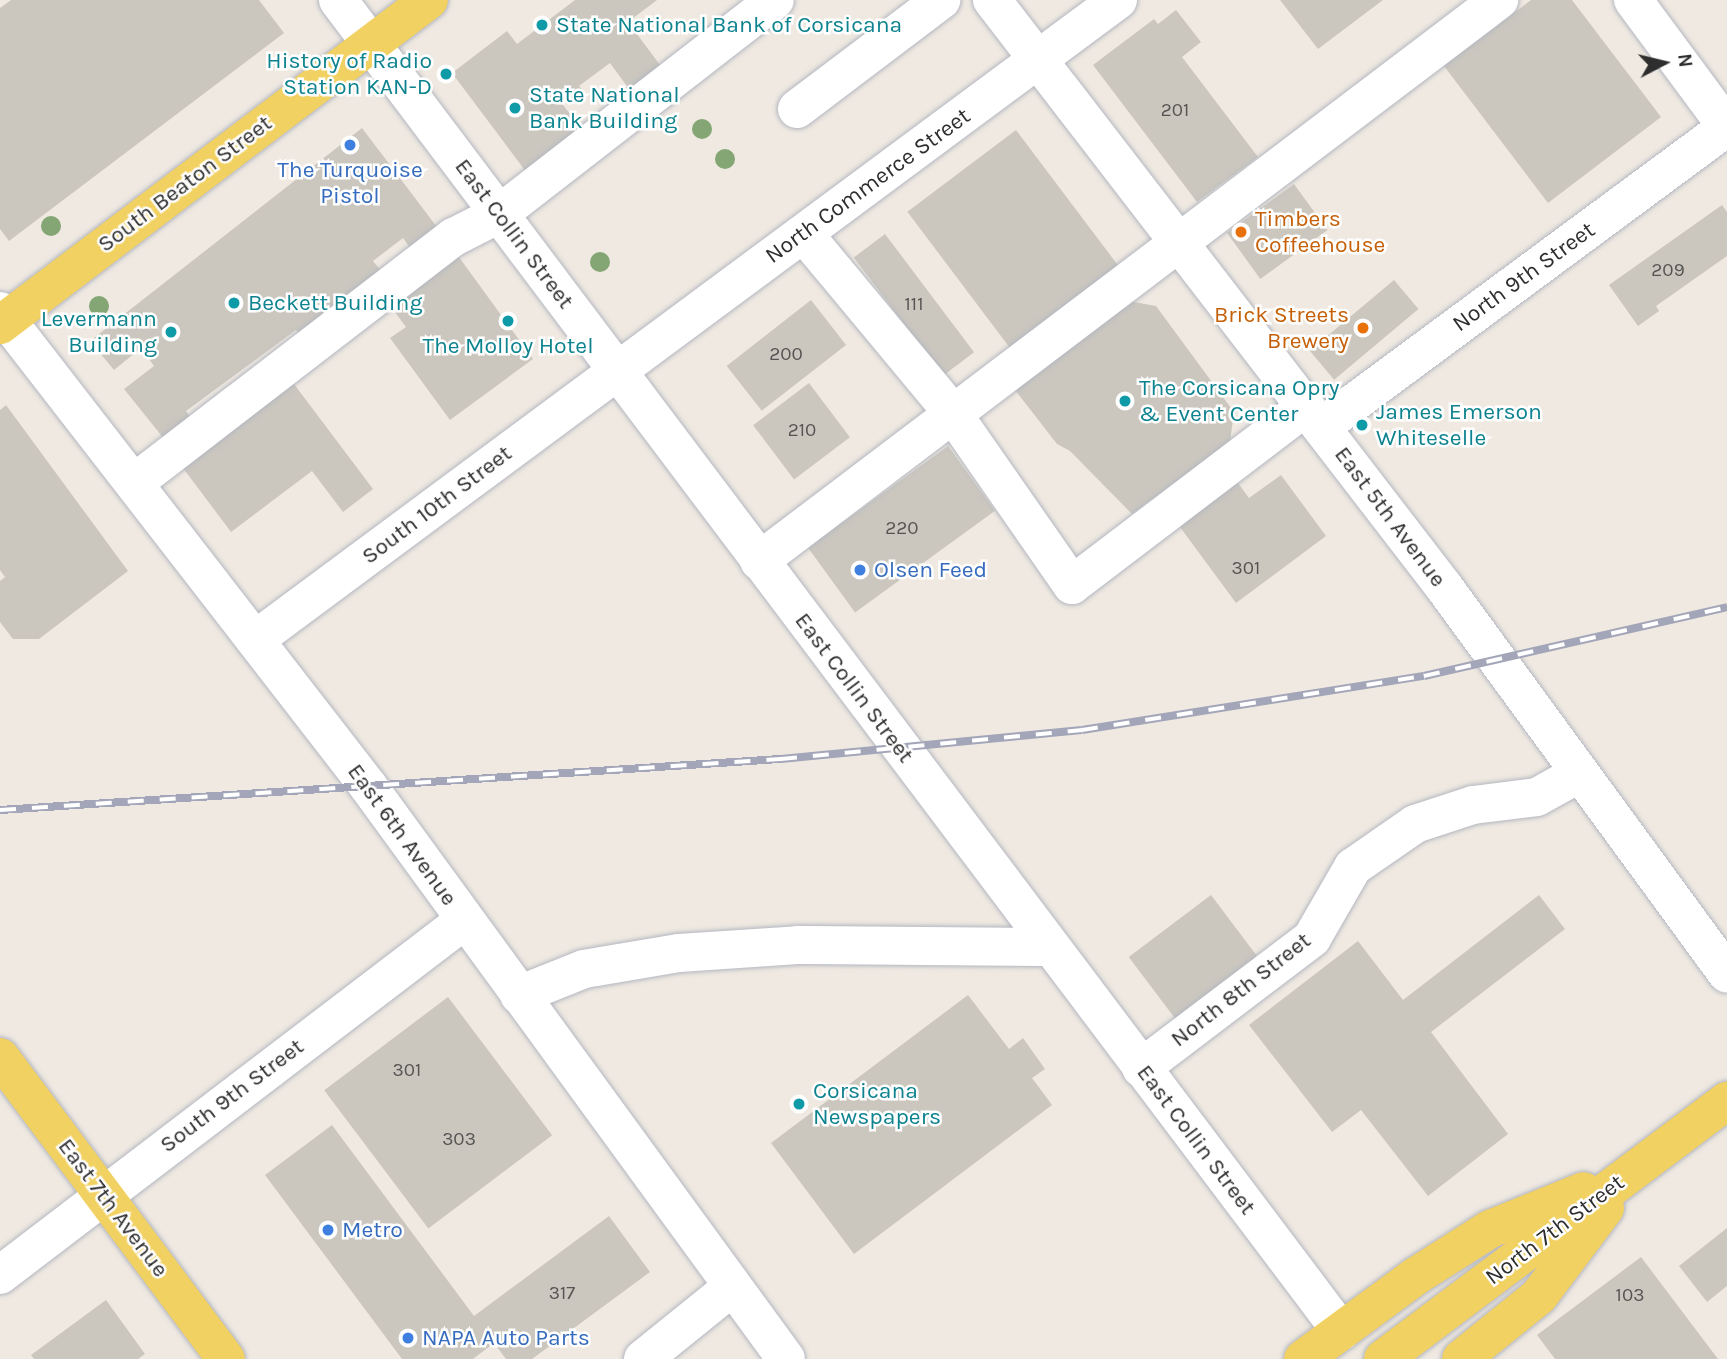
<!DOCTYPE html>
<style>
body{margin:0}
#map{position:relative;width:1727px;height:1359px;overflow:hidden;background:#efe9e1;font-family:Karla,sans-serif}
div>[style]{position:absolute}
.building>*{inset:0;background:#cbc7bf;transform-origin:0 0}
.roads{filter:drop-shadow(0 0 2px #b4b7c1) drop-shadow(0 0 2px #b4b7c1)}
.minor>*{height:38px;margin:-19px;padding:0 19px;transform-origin:19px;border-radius:19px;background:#fff}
.major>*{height:38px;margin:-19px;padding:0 19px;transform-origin:19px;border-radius:19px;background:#f2d163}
.rail>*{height:8px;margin-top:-4px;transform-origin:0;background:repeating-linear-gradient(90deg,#fff 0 16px,#a3a6b8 0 32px);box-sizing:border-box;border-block:2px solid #a3a6b8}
.trees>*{width:20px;height:20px;margin:-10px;border-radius:50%;background:#84a574}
.dots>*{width:19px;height:19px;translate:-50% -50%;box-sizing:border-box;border:4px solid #fff;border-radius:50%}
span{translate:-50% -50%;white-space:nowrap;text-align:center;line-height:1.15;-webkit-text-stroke:5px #fff;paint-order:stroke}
.number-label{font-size:19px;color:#555452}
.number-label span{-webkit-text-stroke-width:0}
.culture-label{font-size:23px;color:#0d838f}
.left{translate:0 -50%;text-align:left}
.right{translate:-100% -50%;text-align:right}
.shop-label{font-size:23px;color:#366cbe}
.street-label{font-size:23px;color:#2e2e2e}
.food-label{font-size:23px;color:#c56008}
.north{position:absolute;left:1629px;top:28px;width:70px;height:70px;-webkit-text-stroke:5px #fff;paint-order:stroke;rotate:83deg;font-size:19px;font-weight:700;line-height:28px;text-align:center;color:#2e2e2e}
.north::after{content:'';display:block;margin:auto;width:24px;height:32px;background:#2e2e2e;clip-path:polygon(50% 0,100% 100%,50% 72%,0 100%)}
</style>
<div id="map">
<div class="building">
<i style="clip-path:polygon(11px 0,259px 0,284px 33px,9px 241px,0 229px,0 8px)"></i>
<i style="clip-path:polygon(575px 0,657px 0,628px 22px,666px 73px,635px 97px,610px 63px,579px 86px,585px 93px,572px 102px,567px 95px,560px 101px,587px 136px,530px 177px,452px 73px,507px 31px,517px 44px)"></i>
<i style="clip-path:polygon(1280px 0,1383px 0,1318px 49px)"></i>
<i style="clip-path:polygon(1531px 0,1572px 0,1661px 117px,1548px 203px,1444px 66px)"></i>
<i style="clip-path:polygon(1176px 10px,1201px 42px,1182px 57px,1258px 157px,1197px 202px,1093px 65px,1154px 19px,1158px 24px)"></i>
<i style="clip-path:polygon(362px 128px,440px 231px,413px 252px,403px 238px,373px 261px,382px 272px,303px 339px,296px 330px,186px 411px,195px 424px,169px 445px,124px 389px,154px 366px,141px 348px,114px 370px,90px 341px)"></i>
<i style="left:1016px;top:130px;width:172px;height:136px;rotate:53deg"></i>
<i style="left:1294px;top:184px;width:57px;height:83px;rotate:54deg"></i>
<i style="clip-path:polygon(1722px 205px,1727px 212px,1727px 256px,1656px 306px,1659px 311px,1638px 326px,1609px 285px)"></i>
<i style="left:885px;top:234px;width:148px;height:39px;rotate:53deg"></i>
<i style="clip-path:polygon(456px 253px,533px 359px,450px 420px,390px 338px,406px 327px,388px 303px)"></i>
<i style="left:1394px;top:280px;width:38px;height:110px;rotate:50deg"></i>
<i style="left:811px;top:300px;width:57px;height:107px;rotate:52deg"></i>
<i style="clip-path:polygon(1128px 301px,1156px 306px,1234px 412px,1230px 442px,1132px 514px,1070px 451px,1057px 444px,1015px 390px)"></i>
<i style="clip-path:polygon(291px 380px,373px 489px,343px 512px,312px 471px,231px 532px,180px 464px)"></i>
<i style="left:809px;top:383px;width:68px;height:70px;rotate:53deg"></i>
<i style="clip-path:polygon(6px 405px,128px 571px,39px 639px,13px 639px,0 622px,0 581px,5px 577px,0 570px,0 410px)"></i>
<i style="left:948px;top:446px;width:80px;height:173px;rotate:54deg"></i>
<i style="clip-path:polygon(1281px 475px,1326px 536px,1236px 603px,1177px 523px,1235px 479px,1249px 498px)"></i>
<i style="left:1211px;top:895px;width:81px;height:103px;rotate:53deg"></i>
<i style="clip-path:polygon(1539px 895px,1565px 929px,1431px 1032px,1508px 1134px,1428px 1196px,1361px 1110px,1332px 1132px,1249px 1025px,1358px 941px,1403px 1000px)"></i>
<i style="clip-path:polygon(968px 995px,1009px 1049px,1023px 1038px,1045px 1069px,1032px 1078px,1052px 1105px,854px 1254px,771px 1143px)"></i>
<i style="left:448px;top:997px;width:173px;height:155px;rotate:53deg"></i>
<i style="clip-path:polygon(332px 1125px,474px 1316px,609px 1216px,650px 1272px,532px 1359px,506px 1359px,494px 1343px,473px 1359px,402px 1359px,265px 1175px)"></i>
<i style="clip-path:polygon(1727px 1228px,1727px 1286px,1707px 1302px,1679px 1266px)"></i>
<i style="clip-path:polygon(1641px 1257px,1718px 1359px,1555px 1359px,1537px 1335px)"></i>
<i style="clip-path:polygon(106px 1300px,145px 1354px,138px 1359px,34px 1359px,31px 1355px)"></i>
</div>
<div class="roads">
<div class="minor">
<i style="left:338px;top:0;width:1667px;rotate:53deg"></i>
<i style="left:992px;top:0;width:741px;rotate:52.4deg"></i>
<i style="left:1444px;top:587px;width:479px;rotate:53.8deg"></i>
<i style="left:1633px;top:0;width:158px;rotate:53.5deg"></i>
<i style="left:797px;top:109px;width:181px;rotate:-37.1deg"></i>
<i style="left:804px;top:234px;width:230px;rotate:50.3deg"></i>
<i style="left:951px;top:411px;width:212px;rotate:55.2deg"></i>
<i style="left:1072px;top:585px;width:294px;rotate:-37.3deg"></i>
<i style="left:0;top:311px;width:601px;rotate:52.23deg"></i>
<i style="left:368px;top:786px;width:709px;rotate:53.89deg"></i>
<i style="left:1321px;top:427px;width:505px;rotate:-36.46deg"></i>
<i style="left:134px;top:483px;width:404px;rotate:-37.6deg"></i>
<i style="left:454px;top:237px;width:51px;rotate:-27.1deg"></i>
<i style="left:499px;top:214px;width:349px;rotate:-37.8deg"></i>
<i style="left:759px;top:561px;width:929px;rotate:-37.17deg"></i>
<i style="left:256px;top:639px;width:1073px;rotate:-36.55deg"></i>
<i style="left:519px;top:995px;width:70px;rotate:-21.8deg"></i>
<i style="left:584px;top:969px;width:96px;rotate:-9.6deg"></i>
<i style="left:679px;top:953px;width:119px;rotate:-3.8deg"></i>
<i style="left:798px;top:945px;width:252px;rotate:0.5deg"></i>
<i style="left:1141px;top:1068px;width:215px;rotate:-37.2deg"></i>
<i style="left:1312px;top:938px;width:82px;rotate:-60deg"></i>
<i style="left:1353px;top:867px;width:75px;rotate:-34.7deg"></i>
<i style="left:1415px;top:824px;width:61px;rotate:-18.1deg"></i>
<i style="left:1473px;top:805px;width:64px;rotate:-7.1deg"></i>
<i style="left:1537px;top:797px;width:49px;rotate:-29.2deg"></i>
<i style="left:0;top:1275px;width:585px;rotate:-37.36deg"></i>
<i style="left:643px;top:1359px;width:113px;rotate:-38.9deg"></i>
</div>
<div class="major">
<i style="left:0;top:325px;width:538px;rotate:-37.15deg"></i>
<i style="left:0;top:1057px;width:377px;rotate:53.2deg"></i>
<i style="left:1303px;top:1359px;width:140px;rotate:-36.3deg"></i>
<i style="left:1416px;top:1276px;width:88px;rotate:-32.4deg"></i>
<i style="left:1490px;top:1229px;width:101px;rotate:-22deg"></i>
<i style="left:1383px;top:1359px;width:430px;rotate:-36.9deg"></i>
<i style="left:1461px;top:1359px;width:100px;rotate:-38.9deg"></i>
<i style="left:1539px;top:1296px;width:110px;rotate:-53.1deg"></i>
</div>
</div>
<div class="rail">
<i style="left:0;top:810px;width:783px;rotate:-3.74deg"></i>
<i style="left:781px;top:759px;width:302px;rotate:-5.5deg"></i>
<i style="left:1082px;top:730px;width:346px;rotate:-9deg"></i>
<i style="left:1424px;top:676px;width:311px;rotate:-12.8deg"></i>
</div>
<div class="trees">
<i style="left:702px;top:129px"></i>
<i style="left:725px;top:159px"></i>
<i style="left:51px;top:226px"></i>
<i style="left:600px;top:262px"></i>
<i style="left:99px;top:306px"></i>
</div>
<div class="dots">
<i style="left:542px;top:25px;background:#0f9aa8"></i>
<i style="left:446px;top:74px;background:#0f9aa8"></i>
<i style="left:515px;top:108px;background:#0f9aa8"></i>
<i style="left:350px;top:145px;background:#3f7fe0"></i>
<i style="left:1241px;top:232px;background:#e8710a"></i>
<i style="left:234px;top:303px;background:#0f9aa8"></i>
<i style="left:508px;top:321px;background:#0f9aa8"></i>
<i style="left:1363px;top:328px;background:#e8710a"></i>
<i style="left:171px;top:332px;background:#0f9aa8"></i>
<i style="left:1125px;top:401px;background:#0f9aa8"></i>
<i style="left:1362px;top:425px;background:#0f9aa8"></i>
<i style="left:860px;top:570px;background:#3f7fe0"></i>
<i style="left:799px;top:1104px;background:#0f9aa8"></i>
<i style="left:328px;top:1230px;background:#3f7fe0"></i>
<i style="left:408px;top:1338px;background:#3f7fe0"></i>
</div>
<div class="number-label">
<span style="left:1175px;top:111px">201</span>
<span style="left:1668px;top:271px">209</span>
<span style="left:914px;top:305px">111</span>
<span style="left:786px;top:355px">200</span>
<span style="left:802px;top:431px">210</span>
<span style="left:902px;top:529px">220</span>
<span style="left:1246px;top:569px">301</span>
<span style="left:407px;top:1071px">301</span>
<span style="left:459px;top:1140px">303</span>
<span style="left:562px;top:1294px">317</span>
<span style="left:1630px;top:1296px">103</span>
</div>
<div class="culture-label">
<span class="left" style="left:556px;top:25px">State National Bank of Corsicana</span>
<span class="right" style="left:432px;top:74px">History of Radio<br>Station KAN-D</span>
<span class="left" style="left:529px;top:108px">State National<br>Bank Building</span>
<span class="left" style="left:248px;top:303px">Beckett Building</span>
<span class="right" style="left:157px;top:332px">Levermann<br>Building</span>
<span style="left:508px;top:346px">The Molloy Hotel</span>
<span class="left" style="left:1139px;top:401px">The Corsicana Opry<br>&amp; Event Center</span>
<span class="left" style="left:1376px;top:425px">James Emerson<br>Whiteselle</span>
<span class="left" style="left:813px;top:1104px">Corsicana<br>Newspapers</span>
</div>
<div class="shop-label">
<span style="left:350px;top:183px">The Turquoise<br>Pistol</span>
<span class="left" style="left:874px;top:570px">Olsen Feed</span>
<span class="left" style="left:342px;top:1230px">Metro</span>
<span class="left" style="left:422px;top:1338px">NAPA Auto Parts</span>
</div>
<div class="street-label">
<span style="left:185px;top:184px;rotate:-37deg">South Beaton Street</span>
<span style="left:868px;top:186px;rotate:-36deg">North Commerce Street</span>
<span style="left:514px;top:234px;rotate:53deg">East Collin Street</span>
<span style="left:1524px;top:277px;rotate:-36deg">North 9th Street</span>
<span style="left:437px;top:505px;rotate:-37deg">South 10th Street</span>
<span style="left:1390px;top:517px;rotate:53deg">East 5th Avenue</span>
<span style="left:854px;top:688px;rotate:53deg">East Collin Street</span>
<span style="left:402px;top:835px;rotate:54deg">East 6th Avenue</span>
<span style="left:1241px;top:990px;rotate:-38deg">North 8th Street</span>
<span style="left:232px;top:1096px;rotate:-37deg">South 9th Street</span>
<span style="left:1196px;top:1140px;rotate:53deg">East Collin Street</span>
<span style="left:113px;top:1208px;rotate:53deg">East 7th Avenue</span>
<span style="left:1555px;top:1230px;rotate:-37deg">North 7th Street</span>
</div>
<div class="food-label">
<span class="left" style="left:1255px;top:232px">Timbers<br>Coffeehouse</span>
<span class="right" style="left:1349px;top:328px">Brick Streets<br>Brewery</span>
</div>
<div class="north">N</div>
</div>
